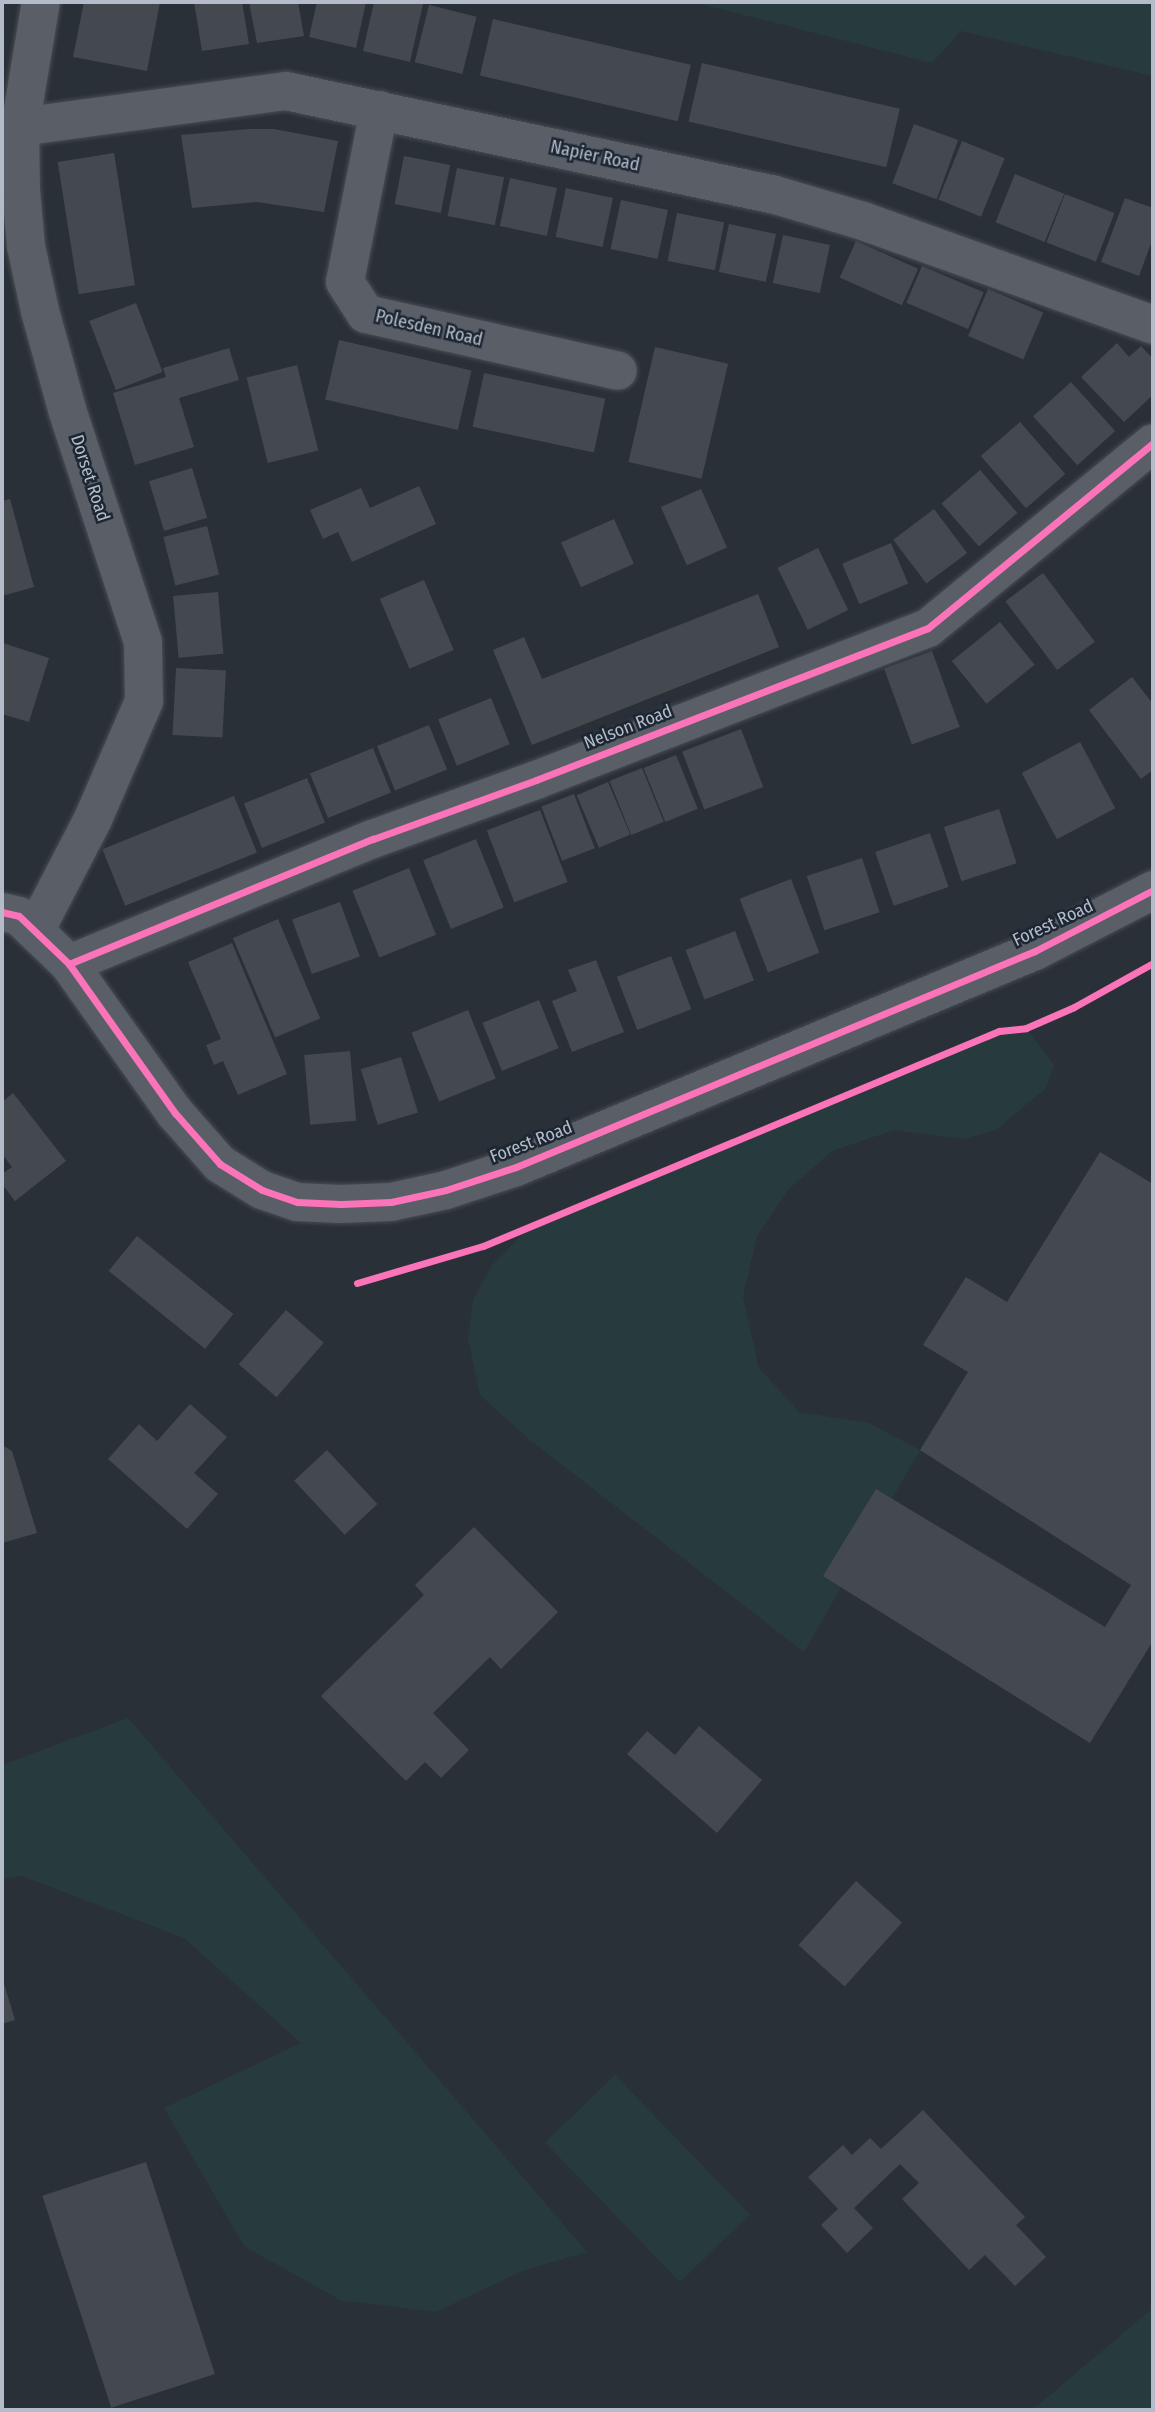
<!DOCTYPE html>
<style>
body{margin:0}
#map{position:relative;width:1155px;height:2412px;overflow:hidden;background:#2a3038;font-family:"Fira Sans Condensed",sans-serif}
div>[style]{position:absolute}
.green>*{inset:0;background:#273a3e;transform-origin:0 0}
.building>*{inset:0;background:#444950;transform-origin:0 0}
.roads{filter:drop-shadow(0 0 2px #484c53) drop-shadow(0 0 2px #484c53)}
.minor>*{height:38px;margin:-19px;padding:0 19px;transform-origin:19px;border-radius:19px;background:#5a5e66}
.tertiary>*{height:38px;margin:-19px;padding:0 19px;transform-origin:19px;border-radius:19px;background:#5a5e66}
.cycleway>*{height:7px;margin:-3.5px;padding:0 3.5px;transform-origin:3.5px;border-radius:3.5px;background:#fb73b8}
span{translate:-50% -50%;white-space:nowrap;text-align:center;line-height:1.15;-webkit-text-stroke:5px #1d2633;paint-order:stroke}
.street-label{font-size:18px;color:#b4bcc9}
.frame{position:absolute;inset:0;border:4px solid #b4bcc9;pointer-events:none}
</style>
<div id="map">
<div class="green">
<i style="clip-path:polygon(693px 2px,1153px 2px,1153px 76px,961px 31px,932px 63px)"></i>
<i style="clip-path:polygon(1026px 1028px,1054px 1065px,1046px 1088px,996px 1130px,963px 1139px,894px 1130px,832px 1151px,788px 1190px,757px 1236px,743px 1297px,759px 1368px,799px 1412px,869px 1423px,920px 1450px,804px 1652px,530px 1440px,480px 1395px,468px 1339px,473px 1300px,492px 1265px,531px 1226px,999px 1031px)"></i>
<i style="clip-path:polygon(128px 1718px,587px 2252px,522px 2271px,436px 2312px,340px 2300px,244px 2246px,164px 2108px,301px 2043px,184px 1938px,22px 1876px,2px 1879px,2px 1765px)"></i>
<i style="left:615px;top:2075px;width:194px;height:97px;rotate:46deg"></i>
<i style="clip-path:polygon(1153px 2308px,1153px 2410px,1032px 2410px)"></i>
</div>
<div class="building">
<i style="clip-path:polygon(84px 2px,160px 2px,147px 71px,73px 57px)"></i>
<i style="clip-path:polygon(194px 2px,242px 2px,249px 44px,202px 51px)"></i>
<i style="clip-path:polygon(249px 2px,298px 2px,304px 36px,257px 43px)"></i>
<i style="clip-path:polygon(317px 2px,366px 2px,356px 48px,309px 37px)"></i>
<i style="clip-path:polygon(374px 2px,423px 4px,410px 62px,363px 51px)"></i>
<i style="left:429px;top:5px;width:49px;height:59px;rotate:14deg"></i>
<i style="left:493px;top:19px;width:203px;height:58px;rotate:13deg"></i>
<i style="left:702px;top:63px;width:203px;height:60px;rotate:13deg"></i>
<i style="left:914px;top:124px;width:47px;height:63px;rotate:20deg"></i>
<i style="clip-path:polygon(249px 129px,274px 129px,338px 141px,324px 212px,257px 202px,192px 208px,181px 135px)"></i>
<i style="left:962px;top:141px;width:46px;height:63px;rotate:22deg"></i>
<i style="left:114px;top:153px;width:134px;height:57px;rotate:81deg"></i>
<i style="left:404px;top:156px;width:47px;height:49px;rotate:11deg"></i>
<i style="left:457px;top:168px;width:48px;height:49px;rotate:11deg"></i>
<i style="left:1015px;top:174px;width:53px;height:52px;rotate:22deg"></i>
<i style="left:510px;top:178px;width:48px;height:49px;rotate:12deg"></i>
<i style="left:566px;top:188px;width:48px;height:50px;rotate:12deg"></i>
<i style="left:1065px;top:194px;width:53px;height:52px;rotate:21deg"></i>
<i style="clip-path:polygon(1125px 198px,1153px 208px,1153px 238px,1139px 276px,1101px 262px)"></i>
<i style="left:621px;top:200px;width:48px;height:50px;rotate:12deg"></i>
<i style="left:677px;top:213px;width:48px;height:49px;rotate:11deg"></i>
<i style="left:729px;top:224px;width:48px;height:49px;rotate:12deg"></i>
<i style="left:783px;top:235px;width:48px;height:49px;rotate:12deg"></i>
<i style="left:856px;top:241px;width:68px;height:40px;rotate:24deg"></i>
<i style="left:922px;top:266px;width:67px;height:40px;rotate:23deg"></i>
<i style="left:988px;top:289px;width:60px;height:51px;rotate:23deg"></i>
<i style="left:136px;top:303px;width:74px;height:50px;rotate:69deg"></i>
<i style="left:339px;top:340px;width:136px;height:61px;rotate:13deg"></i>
<i style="clip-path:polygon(1117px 343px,1129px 357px,1141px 346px,1153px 359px,1153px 395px,1124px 422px,1081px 377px)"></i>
<i style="left:655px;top:347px;width:75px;height:118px;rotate:13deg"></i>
<i style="clip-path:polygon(229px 348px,239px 380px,179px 398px,194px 447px,135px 465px,113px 393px,166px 377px,163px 368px)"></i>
<i style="left:297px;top:365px;width:88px;height:52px;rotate:76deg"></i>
<i style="left:484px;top:373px;width:124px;height:55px;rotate:12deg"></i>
<i style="left:1071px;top:382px;width:66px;height:51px;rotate:48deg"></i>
<i style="left:1020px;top:422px;width:69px;height:52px;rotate:49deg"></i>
<i style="left:192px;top:468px;width:52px;height:45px;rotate:73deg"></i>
<i style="left:980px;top:470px;width:57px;height:51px;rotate:49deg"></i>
<i style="clip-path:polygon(419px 486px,436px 524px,352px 562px,338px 532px,323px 539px,310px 510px,361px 488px,370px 508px)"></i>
<i style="left:701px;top:489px;width:64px;height:44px;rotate:66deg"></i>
<i style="clip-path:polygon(10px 499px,34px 587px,2px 596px,2px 501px)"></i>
<i style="left:934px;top:509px;width:55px;height:51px;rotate:53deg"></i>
<i style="left:614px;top:519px;width:49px;height:58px;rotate:66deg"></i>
<i style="left:207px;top:526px;width:50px;height:45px;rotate:76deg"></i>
<i style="left:891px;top:543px;width:44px;height:53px;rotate:67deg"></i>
<i style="left:818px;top:548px;width:69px;height:45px;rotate:64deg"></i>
<i style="left:1043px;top:573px;width:86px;height:47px;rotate:53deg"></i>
<i style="left:424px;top:580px;width:76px;height:48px;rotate:67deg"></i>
<i style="left:218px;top:592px;width:62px;height:45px;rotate:85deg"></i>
<i style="clip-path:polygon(758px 594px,779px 647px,532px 745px,493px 650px,524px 637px,542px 679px)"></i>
<i style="left:1000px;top:622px;width:55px;height:62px;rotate:51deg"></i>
<i style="clip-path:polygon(3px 643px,49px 658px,29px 722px,2px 714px)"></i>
<i style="left:932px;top:651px;width:81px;height:51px;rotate:70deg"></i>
<i style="left:176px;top:668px;width:50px;height:67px;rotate:3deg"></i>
<i style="clip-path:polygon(1132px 677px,1153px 704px,1153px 770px,1141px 779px,1089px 710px)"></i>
<i style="left:491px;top:698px;width:50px;height:57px;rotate:68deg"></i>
<i style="left:429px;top:725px;width:48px;height:56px;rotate:68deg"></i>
<i style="left:741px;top:729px;width:62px;height:63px;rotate:69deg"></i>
<i style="left:1080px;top:742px;width:75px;height:66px;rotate:62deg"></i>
<i style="left:373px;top:748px;width:48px;height:68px;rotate:68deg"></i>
<i style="left:676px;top:755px;width:58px;height:35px;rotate:68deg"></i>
<i style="left:642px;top:768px;width:58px;height:35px;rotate:68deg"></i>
<i style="left:307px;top:778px;width:48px;height:68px;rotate:68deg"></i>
<i style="left:608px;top:782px;width:57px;height:34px;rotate:67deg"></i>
<i style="left:574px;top:794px;width:58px;height:35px;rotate:69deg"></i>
<i style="left:234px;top:796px;width:61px;height:142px;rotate:68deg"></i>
<i style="left:999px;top:809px;width:57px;height:58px;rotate:72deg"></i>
<i style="left:540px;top:810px;width:77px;height:57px;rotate:69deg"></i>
<i style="left:930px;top:833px;width:57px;height:58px;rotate:71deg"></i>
<i style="left:476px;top:839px;width:74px;height:57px;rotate:68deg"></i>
<i style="left:862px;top:858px;width:57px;height:58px;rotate:72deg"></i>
<i style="left:409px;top:868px;width:72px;height:61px;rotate:68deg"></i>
<i style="left:791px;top:879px;width:79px;height:55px;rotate:69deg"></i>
<i style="left:340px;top:902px;width:58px;height:51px;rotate:70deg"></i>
<i style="left:278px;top:919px;width:108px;height:49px;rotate:67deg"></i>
<i style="left:735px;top:931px;width:53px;height:53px;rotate:69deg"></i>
<i style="clip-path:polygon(232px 943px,287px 1074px,238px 1095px,223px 1061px,214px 1065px,206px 1045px,221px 1039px,188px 962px)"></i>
<i style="left:671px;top:956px;width:57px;height:58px;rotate:69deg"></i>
<i style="clip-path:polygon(596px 960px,624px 1032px,572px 1052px,552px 1001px,577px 991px,568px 970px)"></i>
<i style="left:539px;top:1000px;width:52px;height:61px;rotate:68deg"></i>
<i style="left:468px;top:1010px;width:74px;height:61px;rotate:68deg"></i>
<i style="left:350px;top:1051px;width:70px;height:46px;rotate:85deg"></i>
<i style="left:401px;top:1057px;width:58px;height:42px;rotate:73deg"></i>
<i style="clip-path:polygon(13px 1093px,66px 1161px,15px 1201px,2px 1184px,2px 1174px,12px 1167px,2px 1154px,2px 1102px)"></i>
<i style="clip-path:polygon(1100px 1152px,1153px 1184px,1153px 1641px,1090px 1743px,823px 1576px,876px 1489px,1105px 1627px,1131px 1585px,920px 1450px,968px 1372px,923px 1345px,966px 1277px,1007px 1302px)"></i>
<i style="left:137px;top:1236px;width:124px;height:45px;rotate:39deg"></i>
<i style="left:286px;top:1310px;width:50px;height:72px;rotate:41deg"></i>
<i style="clip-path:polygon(190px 1404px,227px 1437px,194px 1473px,218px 1494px,187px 1529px,108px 1459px,139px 1424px,157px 1441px)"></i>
<i style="clip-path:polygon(2px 1445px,12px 1451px,37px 1533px,2px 1543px)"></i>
<i style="left:327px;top:1450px;width:74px;height:45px;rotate:47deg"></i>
<i style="clip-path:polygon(474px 1527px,558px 1612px,501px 1669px,490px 1657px,433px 1713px,469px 1750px,441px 1778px,425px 1762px,406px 1781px,321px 1696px,424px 1595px,415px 1585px)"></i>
<i style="clip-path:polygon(699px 1726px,762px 1780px,717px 1833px,627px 1754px,647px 1731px,675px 1755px)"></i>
<i style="left:856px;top:1881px;width:62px;height:86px;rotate:42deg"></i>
<i style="clip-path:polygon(2px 1977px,15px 2020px,2px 2024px)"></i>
<i style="clip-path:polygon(923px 2110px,1025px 2217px,1016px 2225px,1046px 2257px,1015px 2286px,985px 2255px,969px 2270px,902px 2199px,919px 2183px,900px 2164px,854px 2208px,873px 2228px,847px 2253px,821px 2225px,838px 2209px,808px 2177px,843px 2145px,852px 2155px,870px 2138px,881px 2149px)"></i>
<i style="left:146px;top:2162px;width:223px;height:109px;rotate:72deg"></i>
</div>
<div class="roads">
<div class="minor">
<i style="left:379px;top:110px;width:175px;rotate:101.2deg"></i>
<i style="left:345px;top:282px;width:38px;rotate:57deg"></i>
<i style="left:366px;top:314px;width:258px;rotate:12.7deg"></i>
<i style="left:20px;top:127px;width:268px;rotate:-7.7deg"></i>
<i style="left:286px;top:91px;width:497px;rotate:12deg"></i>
<i style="left:772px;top:194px;width:95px;rotate:16.5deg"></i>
<i style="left:863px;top:221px;width:308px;rotate:19.7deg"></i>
<i style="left:35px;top:931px;width:126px;rotate:-62.6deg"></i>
<i style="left:93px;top:819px;width:129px;rotate:-66.6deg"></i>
<i style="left:144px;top:701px;width:59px;rotate:-91deg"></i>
<i style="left:143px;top:642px;width:245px;rotate:-108.1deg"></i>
<i style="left:67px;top:409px;width:102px;rotate:-105.4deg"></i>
<i style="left:40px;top:311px;width:66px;rotate:-102.2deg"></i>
<i style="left:26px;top:246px;width:56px;rotate:-95.1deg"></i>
<i style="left:21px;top:190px;width:63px;rotate:-90.9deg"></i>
<i style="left:20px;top:127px;width:127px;rotate:-80.5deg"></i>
<i style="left:69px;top:964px;width:329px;rotate:-22.4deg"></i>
<i style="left:373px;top:839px;width:173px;rotate:-19.9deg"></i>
<i style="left:536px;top:780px;width:420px;rotate:-21.2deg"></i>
<i style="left:928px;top:628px;width:291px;rotate:-39.4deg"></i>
</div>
<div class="tertiary">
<i style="left:2px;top:912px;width:17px;rotate:13deg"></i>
<i style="left:19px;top:916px;width:69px;rotate:43.8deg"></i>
<i style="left:69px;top:964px;width:183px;rotate:54.6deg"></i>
<i style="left:175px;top:1113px;width:68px;rotate:48.6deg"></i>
<i style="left:220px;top:1164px;width:49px;rotate:31.8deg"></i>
<i style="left:262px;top:1190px;width:37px;rotate:19deg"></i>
<i style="left:297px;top:1202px;width:44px;rotate:2.6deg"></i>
<i style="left:341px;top:1204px;width:50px;rotate:-2.3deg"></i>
<i style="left:391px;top:1202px;width:56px;rotate:-12.3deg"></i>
<i style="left:446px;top:1190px;width:74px;rotate:-18.2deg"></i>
<i style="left:516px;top:1167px;width:562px;rotate:-22.6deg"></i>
<i style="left:1035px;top:951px;width:133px;rotate:-27.3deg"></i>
</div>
</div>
<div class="cycleway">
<i style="left:2px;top:912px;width:17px;rotate:13deg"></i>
<i style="left:19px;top:916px;width:69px;rotate:43.8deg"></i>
<i style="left:69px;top:964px;width:183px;rotate:54.6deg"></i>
<i style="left:175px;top:1113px;width:68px;rotate:48.6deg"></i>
<i style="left:220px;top:1164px;width:49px;rotate:31.8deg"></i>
<i style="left:262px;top:1190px;width:37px;rotate:19deg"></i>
<i style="left:297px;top:1202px;width:44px;rotate:2.6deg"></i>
<i style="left:341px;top:1204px;width:50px;rotate:-2.3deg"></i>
<i style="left:391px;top:1202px;width:56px;rotate:-12.3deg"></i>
<i style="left:446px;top:1190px;width:74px;rotate:-18.2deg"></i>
<i style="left:516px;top:1167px;width:562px;rotate:-22.6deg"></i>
<i style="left:1035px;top:951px;width:133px;rotate:-27.3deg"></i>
<i style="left:69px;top:964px;width:329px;rotate:-22.4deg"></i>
<i style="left:373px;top:839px;width:173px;rotate:-19.9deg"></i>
<i style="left:536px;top:780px;width:420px;rotate:-21.2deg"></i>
<i style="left:928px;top:628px;width:291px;rotate:-39.4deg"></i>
<i style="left:357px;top:1283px;width:131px;rotate:-16.4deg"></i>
<i style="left:483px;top:1246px;width:559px;rotate:-22.62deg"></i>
<i style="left:999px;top:1031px;width:27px;rotate:-6deg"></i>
<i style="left:1026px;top:1028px;width:52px;rotate:-23.6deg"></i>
<i style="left:1074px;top:1007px;width:90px;rotate:-29.1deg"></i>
</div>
<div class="street-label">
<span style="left:595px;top:156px;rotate:12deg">Napier Road</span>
<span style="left:429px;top:328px;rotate:13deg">Polesden Road</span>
<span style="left:90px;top:478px;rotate:72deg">Dorset Road</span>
<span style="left:628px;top:727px;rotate:-21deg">Nelson Road</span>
<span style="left:1053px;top:923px;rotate:-25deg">Forest Road</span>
<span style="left:531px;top:1142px;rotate:-21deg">Forest Road</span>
</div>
<div class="frame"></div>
</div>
